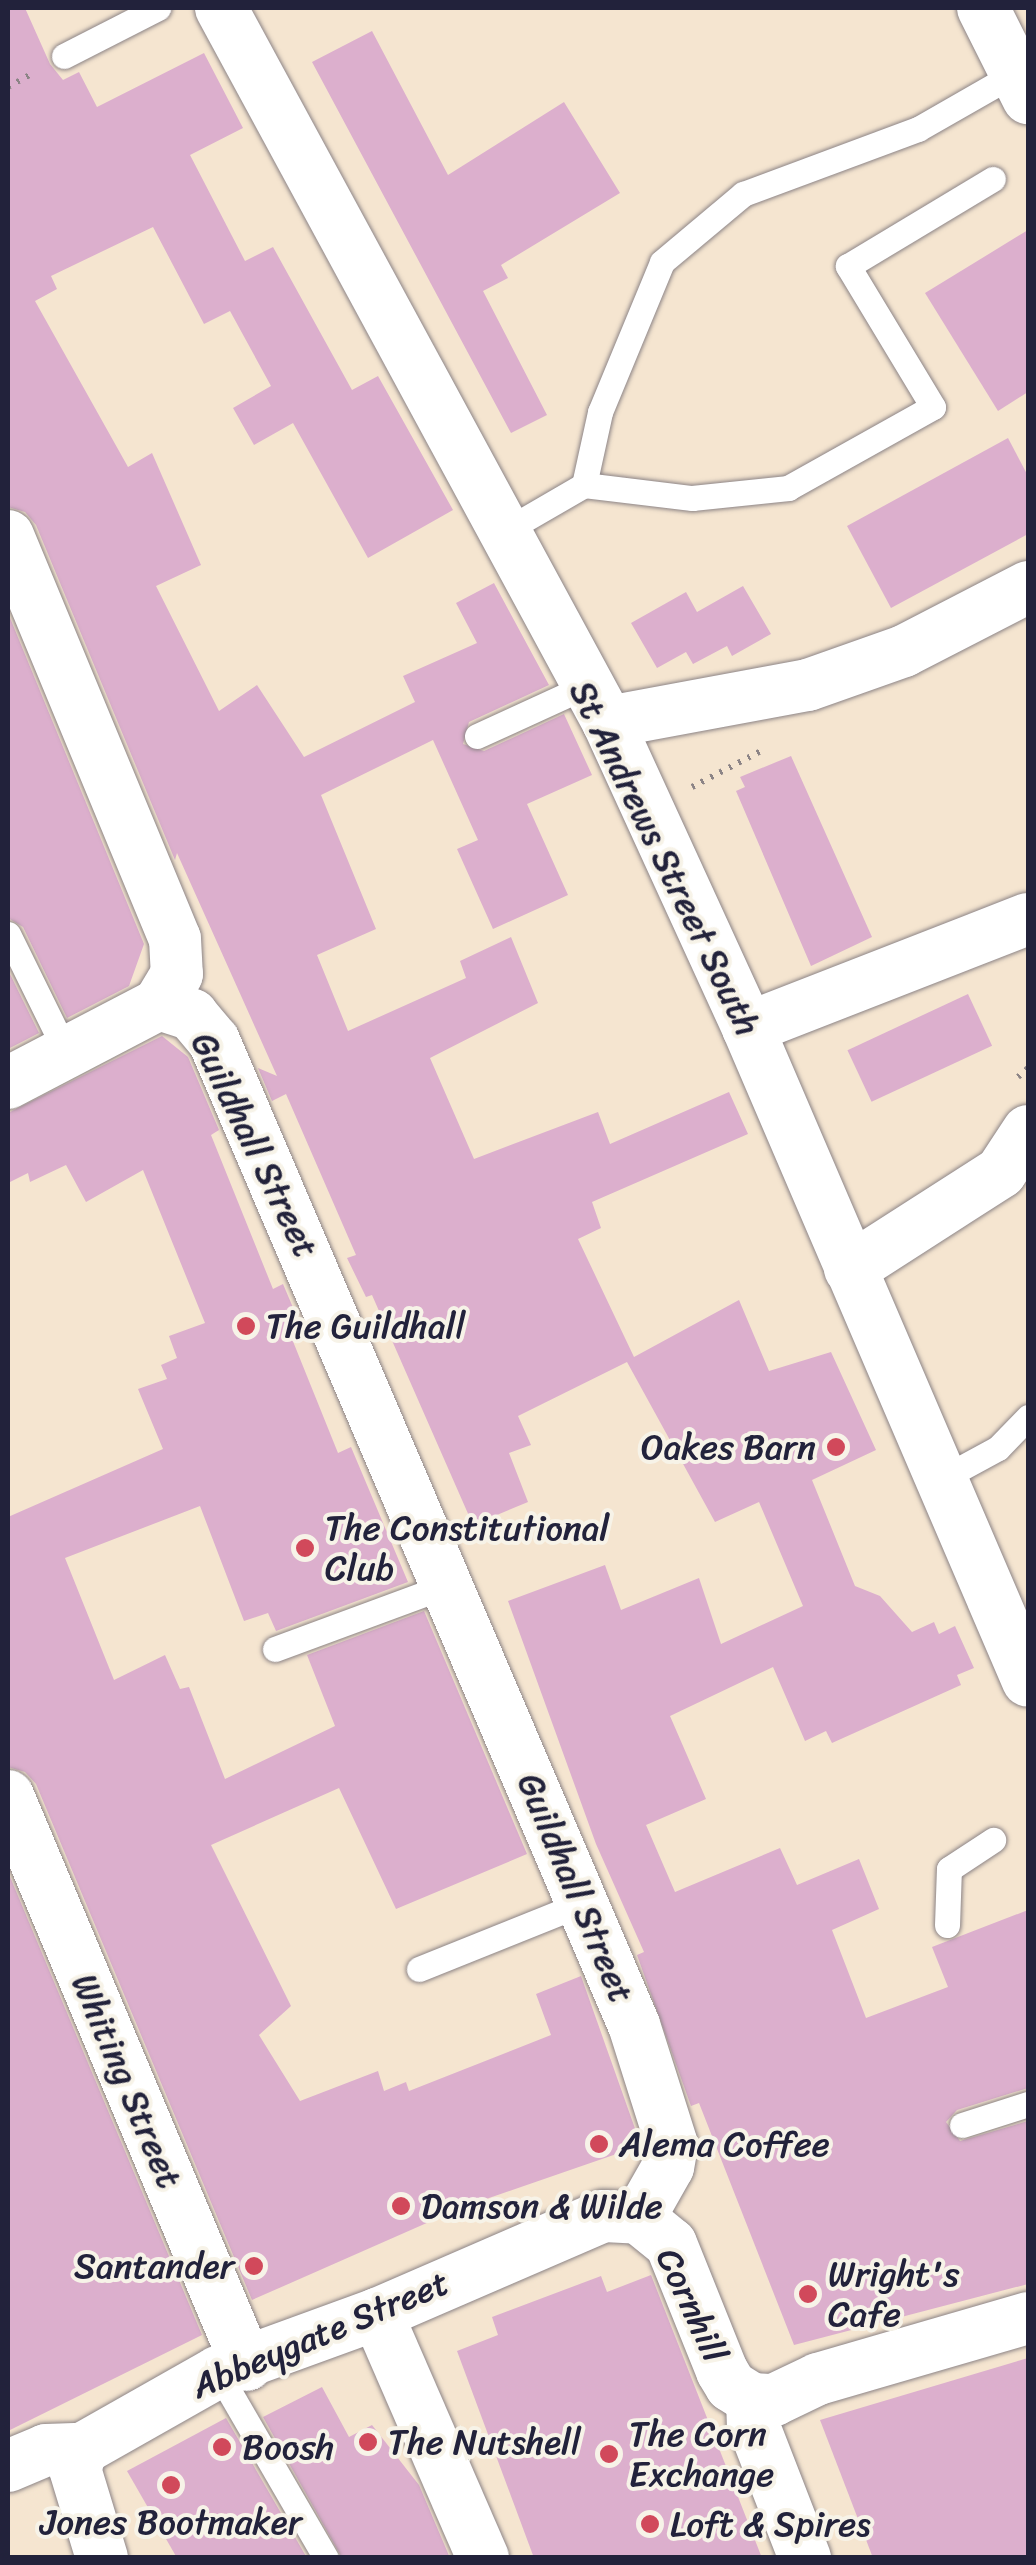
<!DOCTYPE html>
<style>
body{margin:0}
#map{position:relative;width:1036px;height:2565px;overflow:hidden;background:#f5e5d0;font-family:Sriracha,sans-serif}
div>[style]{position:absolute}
.building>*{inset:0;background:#dcafcd;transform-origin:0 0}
.path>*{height:6px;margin-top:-3px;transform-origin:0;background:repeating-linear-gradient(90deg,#8c8486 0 2.5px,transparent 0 10.5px)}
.roads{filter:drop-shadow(0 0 2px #8c8486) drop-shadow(0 0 2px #8c8486)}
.lane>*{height:25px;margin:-12.5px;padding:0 12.5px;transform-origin:12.5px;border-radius:12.5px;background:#fff}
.street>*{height:52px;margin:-26px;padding:0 26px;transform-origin:26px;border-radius:26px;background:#fff}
.dots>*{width:28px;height:28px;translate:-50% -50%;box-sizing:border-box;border:5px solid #f7f3e8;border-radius:50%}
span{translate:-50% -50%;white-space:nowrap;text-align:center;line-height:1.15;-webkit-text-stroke:8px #f7f3e8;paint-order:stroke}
.street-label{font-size:35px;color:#22223b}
.poi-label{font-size:35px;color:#22223b}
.left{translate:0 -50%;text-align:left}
.right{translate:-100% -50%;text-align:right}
.frame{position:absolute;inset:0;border:10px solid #22223b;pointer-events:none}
</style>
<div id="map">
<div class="building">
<i style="clip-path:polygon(8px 8px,25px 8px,50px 64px,63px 80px,79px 72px,97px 107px,204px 53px,243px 128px,190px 155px,245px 261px,273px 247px,352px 390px,378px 376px,453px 510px,368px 558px,293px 423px,254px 445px,233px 408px,271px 386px,230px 311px,204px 324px,153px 227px,51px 276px,57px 289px,35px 301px,128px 467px,152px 453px,201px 565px,156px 586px,219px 711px,257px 685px,304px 757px,415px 702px,403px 676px,477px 643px,456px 603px,494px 583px,549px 685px,469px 722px,463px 744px,484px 751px,564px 714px,592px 775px,527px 804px,568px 895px,493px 929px,457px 849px,478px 840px,433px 740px,321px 795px,376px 929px,317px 955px,348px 1031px,466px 978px,460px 961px,511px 937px,538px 1003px,430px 1058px,474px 1159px,598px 1112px,610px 1144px,729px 1092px,748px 1134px,592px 1202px,601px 1228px,578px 1239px,634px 1357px,739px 1300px,769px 1371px,831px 1352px,876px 1450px,812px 1480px,855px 1586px,880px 1596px,912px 1632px,934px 1622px,939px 1634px,955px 1626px,974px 1668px,957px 1675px,961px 1685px,832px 1743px,826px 1731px,805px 1741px,773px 1667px,670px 1716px,706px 1799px,646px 1825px,675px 1892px,780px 1848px,797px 1885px,859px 1859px,879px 1909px,832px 1930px,866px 2018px,948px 1987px,932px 1947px,1028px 1910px,1028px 2088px,957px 2110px,946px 2122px,960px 2141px,1028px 2121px,1028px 2284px,794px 2345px,699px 2103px,691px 2106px,637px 1955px,644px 1952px,596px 1844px,508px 1601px,605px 1565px,621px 1610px,699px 1578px,721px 1644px,803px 1606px,759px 1502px,715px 1522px,627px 1362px,518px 1416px,531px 1445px,509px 1453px,528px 1502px,473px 1525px,372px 1295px,366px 1297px,347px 1258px,356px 1255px,286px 1094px,272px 1101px,258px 1068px,277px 1076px,177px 853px,175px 860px,36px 525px,25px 512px,8px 507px)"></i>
<i style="clip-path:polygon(372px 31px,448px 175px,564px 102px,620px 193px,501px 265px,508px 278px,483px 291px,547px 415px,511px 433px,312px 62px)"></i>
<i style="clip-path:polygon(1028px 230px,1028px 392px,998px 411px,925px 293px)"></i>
<i style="clip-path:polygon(1008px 438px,1028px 476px,1028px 534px,891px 608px,847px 526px)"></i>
<i style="clip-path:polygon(743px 586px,771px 634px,732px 656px,727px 646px,693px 664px,686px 652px,657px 668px,631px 623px,686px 592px,697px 612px)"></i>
<i style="clip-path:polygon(8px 613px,144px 944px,129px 986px,67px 1018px,23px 927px,8px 918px)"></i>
<i style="clip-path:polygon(791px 756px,872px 937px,811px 966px,736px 791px,745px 787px,740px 777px)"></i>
<i style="clip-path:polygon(8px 970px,39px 1033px,8px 1049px)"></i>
<i style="left:968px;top:994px;width:57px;height:133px;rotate:65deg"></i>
<i style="clip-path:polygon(162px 1036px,188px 1057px,219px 1130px,211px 1135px,273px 1289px,283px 1284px,300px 1324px,288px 1329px,338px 1453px,351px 1447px,408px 1582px,276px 1631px,268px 1613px,244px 1621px,200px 1506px,65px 1558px,114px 1680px,165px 1655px,180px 1689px,189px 1687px,225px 1779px,335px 1726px,307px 1655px,424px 1611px,527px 1854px,396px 1909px,339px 1788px,211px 1845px,291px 2006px,259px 2035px,300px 2101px,378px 2071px,384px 2091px,406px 2082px,409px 2091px,551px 2035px,536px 1994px,581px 1976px,638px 2137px,628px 2150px,463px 2207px,252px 2300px,36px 1784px,25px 1772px,8px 1767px,8px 1517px,163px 1449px,138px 1389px,167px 1379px,161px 1365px,177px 1358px,169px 1336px,205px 1323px,143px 1170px,86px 1202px,66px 1165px,30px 1182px,28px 1173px,8px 1183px,8px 1113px)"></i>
<i style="clip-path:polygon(8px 1872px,202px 2335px,8px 2431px)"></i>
<i style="clip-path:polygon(651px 2275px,762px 2558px,534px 2558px,457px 2351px,498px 2335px,492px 2317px,601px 2276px,607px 2292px)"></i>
<i style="clip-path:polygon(1028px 2358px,1028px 2558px,873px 2558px,820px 2420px)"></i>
<i style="clip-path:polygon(322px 2387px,349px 2437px,372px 2425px,419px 2485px,450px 2558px,342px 2558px,263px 2417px)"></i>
<i style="clip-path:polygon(226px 2418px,307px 2558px,177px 2558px,127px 2471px)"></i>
</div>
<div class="path">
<i style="left:8px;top:87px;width:29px;rotate:-29deg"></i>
<i style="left:692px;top:787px;width:78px;rotate:-27.6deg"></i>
<i style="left:1018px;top:1077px;width:13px;rotate:-42deg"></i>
</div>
<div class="roads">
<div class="lane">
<i style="left:64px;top:56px;width:106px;rotate:-27.1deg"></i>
<i style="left:584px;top:485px;width:75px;rotate:-77.6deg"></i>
<i style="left:600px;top:412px;width:162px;rotate:-67.5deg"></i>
<i style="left:662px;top:262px;width:106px;rotate:-40deg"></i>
<i style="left:743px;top:194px;width:187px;rotate:-20.4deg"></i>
<i style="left:918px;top:129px;width:111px;rotate:-29.8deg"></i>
<i style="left:503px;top:532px;width:94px;rotate:-30.1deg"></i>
<i style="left:584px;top:485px;width:109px;rotate:6.9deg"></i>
<i style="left:692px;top:498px;width:97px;rotate:-5.9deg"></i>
<i style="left:788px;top:488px;width:166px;rotate:-29.2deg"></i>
<i style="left:933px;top:407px;width:165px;rotate:-121.1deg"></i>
<i style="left:848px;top:266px;width:169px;rotate:-31deg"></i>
<i style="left:477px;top:736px;width:118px;rotate:-24.6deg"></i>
<i style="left:8px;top:934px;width:131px;rotate:63.8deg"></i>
<i style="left:941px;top:1479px;width:65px;rotate:-28.5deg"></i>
<i style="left:998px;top:1448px;width:43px;rotate:-45.9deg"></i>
<i style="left:275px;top:1649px;width:188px;rotate:-20.3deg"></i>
<i style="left:947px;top:1925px;width:56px;rotate:-88deg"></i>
<i style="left:949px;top:1869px;width:53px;rotate:-33.4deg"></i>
<i style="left:419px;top:1969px;width:177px;rotate:-21.9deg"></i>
<i style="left:962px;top:2125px;width:69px;rotate:-17.7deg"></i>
<i style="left:218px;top:2372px;width:215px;rotate:59.9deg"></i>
</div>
<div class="street">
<i style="left:221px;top:8px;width:812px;rotate:61.54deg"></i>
<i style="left:608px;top:722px;width:337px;rotate:65.4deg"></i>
<i style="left:748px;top:1028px;width:710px;rotate:66.79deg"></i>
<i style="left:983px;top:8px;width:101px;rotate:63.4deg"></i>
<i style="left:8px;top:536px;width:436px;rotate:67.5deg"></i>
<i style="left:175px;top:939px;width:35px;rotate:87deg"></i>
<i style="left:177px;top:974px;width:35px;rotate:121deg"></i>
<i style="left:608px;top:722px;width:203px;rotate:-10.5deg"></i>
<i style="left:808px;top:685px;width:102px;rotate:-19.5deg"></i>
<i style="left:904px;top:651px;width:140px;rotate:-27.3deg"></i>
<i style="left:159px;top:1004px;width:35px;rotate:18deg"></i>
<i style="left:192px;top:1015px;width:34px;rotate:50deg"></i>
<i style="left:214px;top:1041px;width:1070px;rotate:66.89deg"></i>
<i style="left:634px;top:2025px;width:126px;rotate:72.4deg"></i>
<i style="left:672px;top:2145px;width:22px;rotate:100deg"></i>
<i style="left:668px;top:2167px;width:59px;rotate:119.6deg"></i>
<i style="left:748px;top:1028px;width:300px;rotate:-21.3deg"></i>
<i style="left:8px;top:1083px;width:170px;rotate:-27.6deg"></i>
<i style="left:850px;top:1269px;width:179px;rotate:-32.7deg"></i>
<i style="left:1001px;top:1172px;width:49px;rotate:-56.6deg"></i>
<i style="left:8px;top:1796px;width:617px;rotate:67.22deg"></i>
<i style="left:377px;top:2314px;width:266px;rotate:66.5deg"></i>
<i style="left:752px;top:2399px;width:25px;rotate:88deg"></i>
<i style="left:753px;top:2424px;width:144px;rotate:68.8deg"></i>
<i style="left:82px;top:2449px;width:21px;rotate:109deg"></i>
<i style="left:75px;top:2469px;width:93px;rotate:73.1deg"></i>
<i style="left:8px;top:2466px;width:41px;rotate:-22.8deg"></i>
<i style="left:46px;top:2450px;width:36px;rotate:-2deg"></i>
<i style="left:82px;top:2449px;width:156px;rotate:-29.5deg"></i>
<i style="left:218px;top:2372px;width:169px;rotate:-20deg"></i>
<i style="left:377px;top:2314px;width:247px;rotate:-23.4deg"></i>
<i style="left:604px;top:2216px;width:35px;rotate:3deg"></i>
<i style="left:639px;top:2218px;width:41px;rotate:39.1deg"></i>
<i style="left:671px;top:2244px;width:137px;rotate:68.1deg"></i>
<i style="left:722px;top:2371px;width:17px;rotate:59deg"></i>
<i style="left:731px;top:2386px;width:25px;rotate:32deg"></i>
<i style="left:752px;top:2399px;width:22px;rotate:3deg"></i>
<i style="left:774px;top:2400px;width:49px;rotate:-25.5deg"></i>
<i style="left:818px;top:2379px;width:219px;rotate:-16.2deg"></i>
</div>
</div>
<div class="dots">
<i style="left:246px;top:1326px;background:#d1495b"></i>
<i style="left:836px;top:1447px;background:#d1495b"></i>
<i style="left:305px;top:1548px;background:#d1495b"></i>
<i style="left:599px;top:2144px;background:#d1495b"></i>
<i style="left:401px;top:2206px;background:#d1495b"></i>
<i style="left:254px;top:2266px;background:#d1495b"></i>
<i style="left:808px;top:2294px;background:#d1495b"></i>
<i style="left:368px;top:2442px;background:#d1495b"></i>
<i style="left:222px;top:2447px;background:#d1495b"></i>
<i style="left:609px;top:2454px;background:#d1495b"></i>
<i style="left:171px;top:2485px;background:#d1495b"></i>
<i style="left:650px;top:2524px;background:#d1495b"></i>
</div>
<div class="street-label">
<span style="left:665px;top:858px;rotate:64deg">St Andrews Street South</span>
<span style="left:255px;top:1145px;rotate:64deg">Guildhall Street</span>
<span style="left:576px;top:1888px;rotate:67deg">Guildhall Street</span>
<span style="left:127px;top:2081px;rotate:67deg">Whiting Street</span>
<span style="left:692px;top:2305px;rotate:65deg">Cornhill</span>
<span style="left:320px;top:2334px;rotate:-23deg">Abbeygate Street</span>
</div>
<div class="poi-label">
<span class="left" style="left:266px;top:1326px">The Guildhall</span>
<span class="right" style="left:816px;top:1447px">Oakes Barn</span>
<span class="left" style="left:325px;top:1548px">The Constitutional<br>Club</span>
<span class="left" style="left:619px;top:2144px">Alema Coffee</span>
<span class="left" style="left:421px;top:2206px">Damson &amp; Wilde</span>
<span class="right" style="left:234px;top:2266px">Santander</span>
<span class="left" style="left:828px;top:2294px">Wright's<br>Cafe</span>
<span class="left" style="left:629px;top:2454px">The Corn<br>Exchange</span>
<span class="left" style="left:388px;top:2442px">The Nutshell</span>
<span class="left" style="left:242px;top:2447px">Boosh</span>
<span style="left:171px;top:2522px">Jones Bootmaker</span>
<span class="left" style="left:670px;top:2524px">Loft &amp; Spires</span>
</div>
<div class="frame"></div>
</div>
